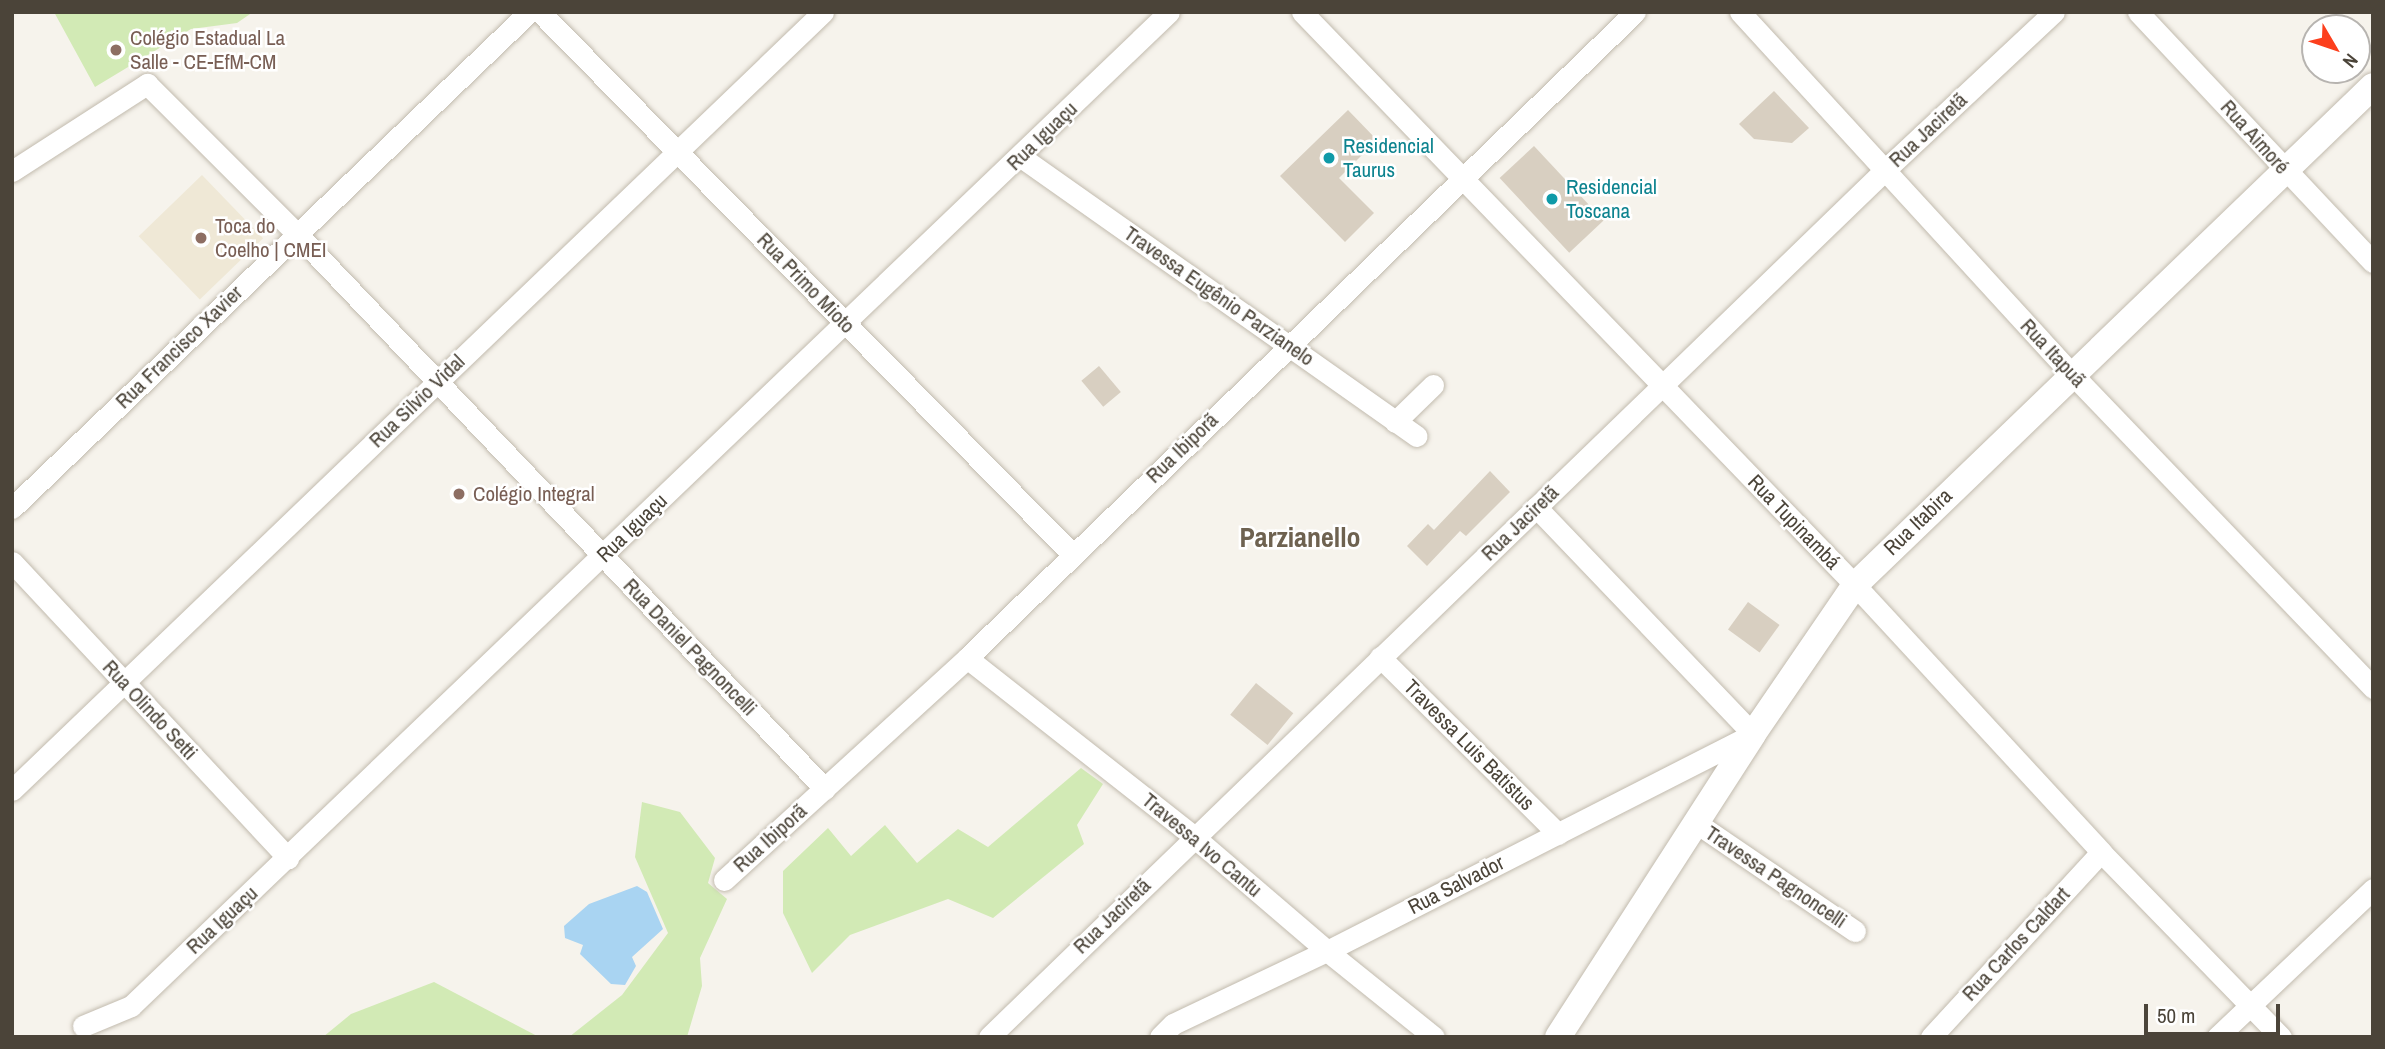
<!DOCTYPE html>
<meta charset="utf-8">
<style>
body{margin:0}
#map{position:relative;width:2385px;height:1049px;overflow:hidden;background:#f6f3ec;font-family:"Archivo Narrow",sans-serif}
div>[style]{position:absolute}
.education>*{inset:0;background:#efe8d6;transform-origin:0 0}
.green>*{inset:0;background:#d2eab5}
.water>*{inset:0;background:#a9d4f2}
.building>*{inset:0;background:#d8cfc1;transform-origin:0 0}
.roads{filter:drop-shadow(0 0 2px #c2bbae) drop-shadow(0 0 2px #c2bbae)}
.minor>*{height:21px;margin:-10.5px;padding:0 10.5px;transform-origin:10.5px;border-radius:10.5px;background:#fff}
.tertiary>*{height:26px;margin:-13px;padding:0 13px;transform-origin:13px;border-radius:13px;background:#fff}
.dots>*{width:19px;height:19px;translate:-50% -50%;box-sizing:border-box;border:4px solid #fff;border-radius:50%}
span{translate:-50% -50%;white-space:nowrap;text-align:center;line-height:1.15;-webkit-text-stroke:5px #fff;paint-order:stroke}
.education-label{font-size:21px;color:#785e54}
.left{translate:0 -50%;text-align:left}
.street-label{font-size:21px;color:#4b4439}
.culture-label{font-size:21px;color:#0d838f}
.district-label{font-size:28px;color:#6e6250;font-weight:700}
.frame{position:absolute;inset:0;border:14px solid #4b4439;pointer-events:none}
.north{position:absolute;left:2301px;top:14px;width:70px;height:70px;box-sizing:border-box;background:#fff;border:2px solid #b7b4b0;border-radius:50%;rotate:129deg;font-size:19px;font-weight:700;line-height:28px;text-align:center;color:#4b4439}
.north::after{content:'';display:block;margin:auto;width:24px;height:32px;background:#fc3f1d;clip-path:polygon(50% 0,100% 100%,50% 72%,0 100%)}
.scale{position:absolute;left:2144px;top:1004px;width:136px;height:32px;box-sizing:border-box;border:4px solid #4b4439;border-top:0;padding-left:9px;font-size:21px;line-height:24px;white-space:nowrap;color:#4b4439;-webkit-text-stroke:5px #fff;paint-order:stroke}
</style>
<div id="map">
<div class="education">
<i style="left:202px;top:175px;width:88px;height:88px;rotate:46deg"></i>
</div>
<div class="green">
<i style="clip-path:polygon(54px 12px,253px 12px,237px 23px,191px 29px,95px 87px)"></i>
<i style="clip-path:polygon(1081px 768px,1103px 784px,1077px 825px,1084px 844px,993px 918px,948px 899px,850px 935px,812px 973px,783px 913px,783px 871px,828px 828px,851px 856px,885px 825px,917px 863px,958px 829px,988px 847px)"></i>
<i style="clip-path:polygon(642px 802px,680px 812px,715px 858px,708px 883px,727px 899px,700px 958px,702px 986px,687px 1037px,569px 1037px,622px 995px,668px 933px,635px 857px)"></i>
<i style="clip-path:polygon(434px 982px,539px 1037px,323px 1037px,351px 1014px)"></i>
</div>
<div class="water">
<i style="clip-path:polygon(637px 886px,647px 892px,663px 929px,632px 957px,636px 966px,625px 985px,611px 984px,580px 954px,583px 945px,565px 938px,564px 926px,589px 904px)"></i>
</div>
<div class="building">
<i style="clip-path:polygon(1774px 91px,1809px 128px,1792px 143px,1754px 139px,1739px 124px)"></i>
<i style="clip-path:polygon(1348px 110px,1377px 140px,1339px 178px,1374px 213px,1345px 242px,1280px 176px)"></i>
<i style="left:1534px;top:146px;width:102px;height:47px;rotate:47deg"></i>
<i style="left:1099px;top:366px;width:34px;height:23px;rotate:50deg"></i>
<i style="clip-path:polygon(1490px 471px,1510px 492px,1466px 536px,1460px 531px,1427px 566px,1407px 546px,1428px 524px,1434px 530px)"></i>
<i style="left:1748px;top:602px;width:39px;height:34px;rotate:36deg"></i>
<i style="left:1256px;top:683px;width:48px;height:41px;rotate:39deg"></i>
</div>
<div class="roads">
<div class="minor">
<i style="left:540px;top:12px;width:759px;rotate:45.53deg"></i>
<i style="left:1302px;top:12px;width:796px;rotate:46.02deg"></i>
<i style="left:1855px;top:585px;width:363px;rotate:47.3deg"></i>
<i style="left:2101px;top:852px;width:258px;rotate:45.8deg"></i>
<i style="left:1740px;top:12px;width:493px;rotate:47.5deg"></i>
<i style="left:2073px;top:375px;width:434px;rotate:46.2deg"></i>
<i style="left:2138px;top:12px;width:343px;rotate:46.8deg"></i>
<i style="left:1021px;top:157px;width:484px;rotate:35.2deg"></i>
<i style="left:12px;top:171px;width:161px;rotate:-32.8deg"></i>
<i style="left:147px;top:84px;width:211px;rotate:45deg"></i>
<i style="left:296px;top:233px;width:767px;rotate:46.43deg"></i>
<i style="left:1395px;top:422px;width:53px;rotate:-44.2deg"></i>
<i style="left:12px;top:508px;width:716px;rotate:-43.81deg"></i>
<i style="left:12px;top:562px;width:405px;rotate:47deg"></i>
<i style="left:1380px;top:657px;width:251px;rotate:44.8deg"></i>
<i style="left:967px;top:658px;width:288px;rotate:38.2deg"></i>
<i style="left:1193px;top:836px;width:177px;rotate:40.6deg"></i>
<i style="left:1327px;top:951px;width:137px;rotate:38.8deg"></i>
<i style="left:12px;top:790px;width:1124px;rotate:-43.81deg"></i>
<i style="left:1698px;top:824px;width:190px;rotate:34.3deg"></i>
<i style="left:724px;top:880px;width:329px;rotate:-42.4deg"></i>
<i style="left:967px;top:658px;width:929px;rotate:-44.04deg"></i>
<i style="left:83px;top:1026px;width:52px;rotate:-22.6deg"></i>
<i style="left:131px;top:1006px;width:1437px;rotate:-43.76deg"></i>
<i style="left:989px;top:1037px;width:1248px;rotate:-44.06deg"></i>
<i style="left:1886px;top:169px;width:230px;rotate:-43.1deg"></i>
<i style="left:1160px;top:1037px;width:18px;rotate:-45deg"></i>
<i style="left:1173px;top:1024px;width:170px;rotate:-25.4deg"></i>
<i style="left:1327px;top:951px;width:478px;rotate:-27deg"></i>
<i style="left:1753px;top:734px;width:314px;rotate:-133.7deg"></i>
<i style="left:1931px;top:1037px;width:251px;rotate:-47.4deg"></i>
<i style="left:2217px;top:1037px;width:215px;rotate:-43.5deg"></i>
</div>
<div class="tertiary">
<i style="left:1558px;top:1037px;width:360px;rotate:-57.2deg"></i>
<i style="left:1753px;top:734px;width:181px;rotate:-55.6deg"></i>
<i style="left:1855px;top:585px;width:719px;rotate:-43.93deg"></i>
</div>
</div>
<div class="dots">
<i style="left:116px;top:50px;background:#8d6e63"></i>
<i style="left:1329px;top:158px;background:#0f9aa8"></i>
<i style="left:1552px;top:199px;background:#0f9aa8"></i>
<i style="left:201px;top:238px;background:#8d6e63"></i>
<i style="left:459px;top:494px;background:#8d6e63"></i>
</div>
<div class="education-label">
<span class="left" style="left:130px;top:50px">Colégio Estadual La<br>Salle - CE-EfM-CM</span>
<span class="left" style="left:215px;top:238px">Toca do<br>Coelho | CMEI</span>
<span class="left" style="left:473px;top:494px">Colégio Integral</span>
</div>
<div class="street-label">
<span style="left:1928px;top:130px;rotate:-43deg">Rua Jaciretã</span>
<span style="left:1042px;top:136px;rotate:-44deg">Rua Iguaçu</span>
<span style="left:2255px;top:137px;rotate:48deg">Rua Aimoré</span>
<span style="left:806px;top:283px;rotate:46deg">Rua Primo Mioto</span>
<span style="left:1219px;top:296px;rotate:35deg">Travessa Eugênio Parzianelo</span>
<span style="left:179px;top:347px;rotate:-44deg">Rua Francisco Xavier</span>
<span style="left:2053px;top:353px;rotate:47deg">Rua Itapuã</span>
<span style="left:417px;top:401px;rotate:-44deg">Rua Silvio Vidal</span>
<span style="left:1182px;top:448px;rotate:-44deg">Rua Ibiporã</span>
<span style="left:1794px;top:522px;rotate:46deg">Rua Tupinambá</span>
<span style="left:1918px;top:522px;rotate:-44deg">Rua Itabira</span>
<span style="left:1520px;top:523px;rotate:-44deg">Rua Jaciretã</span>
<span style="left:632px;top:528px;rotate:-44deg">Rua Iguaçu</span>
<span style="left:690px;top:647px;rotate:46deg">Rua Daniel Pagnoncelli</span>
<span style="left:150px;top:710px;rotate:47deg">Rua Olindo Setti</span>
<span style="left:1469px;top:745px;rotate:45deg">Travessa Luis Batistus</span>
<span style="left:770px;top:838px;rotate:-42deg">Rua Ibiporã</span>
<span style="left:1202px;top:845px;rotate:40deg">Travessa Ivo Cantu</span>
<span style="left:1776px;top:877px;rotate:34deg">Travessa Pagnoncelli</span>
<span style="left:1456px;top:885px;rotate:-27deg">Rua Salvador</span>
<span style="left:1112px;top:916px;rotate:-44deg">Rua Jaciretã</span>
<span style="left:222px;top:920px;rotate:-43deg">Rua Iguaçu</span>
<span style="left:2016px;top:944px;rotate:-47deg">Rua Carlos Caldart</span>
</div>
<div class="culture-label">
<span class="left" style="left:1343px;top:158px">Residencial<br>Taurus</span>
<span class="left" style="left:1566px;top:199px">Residencial<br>Toscana</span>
</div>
<div class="district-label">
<span style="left:1300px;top:537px">Parzianello</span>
</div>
<div class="frame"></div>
<div class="north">N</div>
<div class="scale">50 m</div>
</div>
